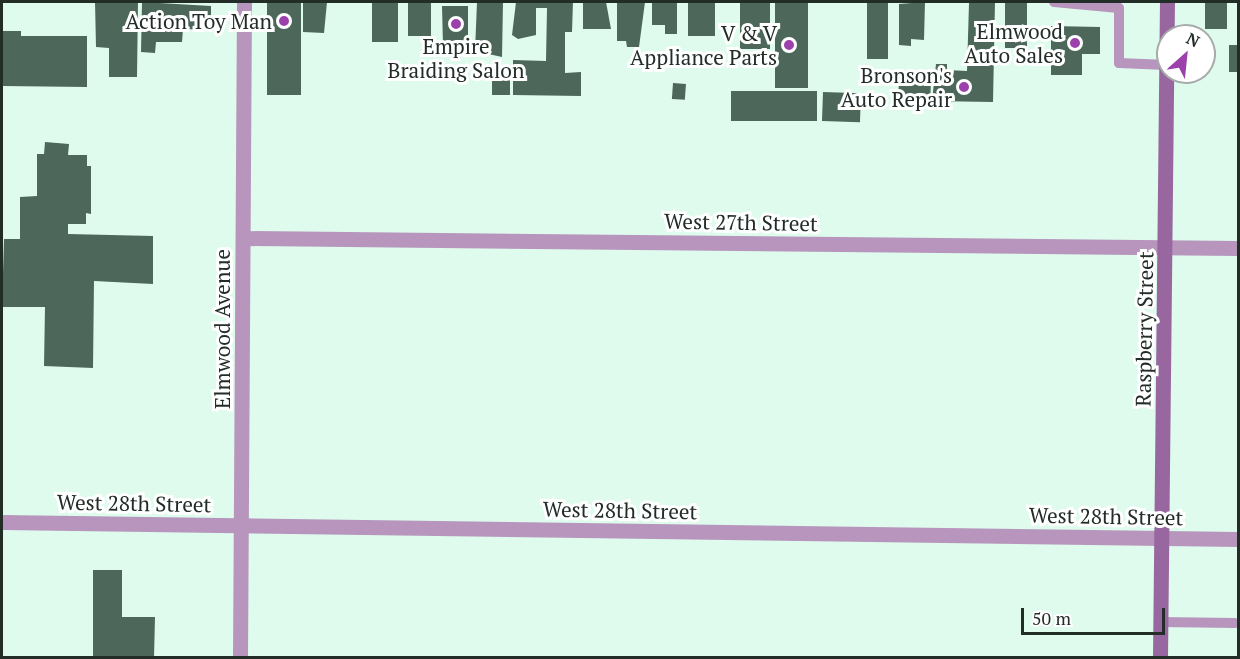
<!DOCTYPE html>
<style>
body{margin:0}
#map{position:relative;width:1240px;height:659px;overflow:hidden;background:#defbed;font-family:"PT Serif",serif}
div>[style]{position:absolute}
.building>*{inset:0;background:#4d675b;transform-origin:0 0}
.lane>*{height:10px;margin:-5px;padding:0 5px;transform-origin:5px;border-radius:5px;background:#b795bc}
.street>*{height:15px;margin:-7.5px;padding:0 7.5px;transform-origin:7.5px;border-radius:7.5px;background:#b795bc}
.secondary>*{height:15px;margin:-7.5px;padding:0 7.5px;transform-origin:7.5px;border-radius:7.5px;background:#9867a0}
.dots>*{width:16px;height:16px;translate:-50% -50%;box-sizing:border-box;border:3px solid #fff;border-radius:50%}
span{translate:-50% -50%;white-space:nowrap;text-align:center;line-height:1.15;-webkit-text-stroke:6px #fff;paint-order:stroke}
.poi-label{font-size:21px;color:#222d28}
.right{translate:-100% -50%;text-align:right}
.street-label{font-size:21px;color:#222d28}
.frame{position:absolute;inset:0;border:3px solid #222d28;pointer-events:none}
.north{position:absolute;left:1156px;top:24px;width:60px;height:60px;box-sizing:border-box;background:#fff;border:2px solid #a7aba9;border-radius:50%;rotate:27deg;font-size:16px;font-weight:700;line-height:24px;text-align:center;color:#222d28}
.north::after{content:'';display:block;margin:auto;width:21px;height:27px;background:#9c40ab;clip-path:polygon(50% 0,100% 100%,50% 72%,0 100%)}
.scale{position:absolute;left:1021px;top:608px;width:144px;height:27px;box-sizing:border-box;border:3px solid #222d28;border-top:0;padding-left:8px;font-size:18px;line-height:21px;white-space:nowrap;color:#222d28;-webkit-text-stroke:4px #fff;paint-order:stroke}
</style>
<div id="map">
<div class="building">
<i style="clip-path:polygon(95px 2px,138px 2px,137px 77px,109px 77px,109px 48px,96px 47px)"></i>
<i style="clip-path:polygon(142px 2px,211px 6px,211px 30px,183px 29px,182px 42px,156px 42px,155px 53px,141px 52px)"></i>
<i style="left:267px;top:2px;width:34px;height:93px"></i>
<i style="clip-path:polygon(303px 2px,327px 2px,324px 33px,303px 32px)"></i>
<i style="left:372px;top:2px;width:26px;height:40px"></i>
<i style="left:408px;top:2px;width:23px;height:34px"></i>
<i style="clip-path:polygon(477px 2px,503px 2px,502px 57px,475px 51px)"></i>
<i style="clip-path:polygon(516px 2px,573px 2px,572px 32px,565px 32px,565px 73px,581px 72px,581px 96px,513px 95px,513px 60px,546px 61px,547px 8px,536px 8px,536px 35px,518px 39px,512px 35px)"></i>
<i style="clip-path:polygon(583px 2px,606px 2px,611px 29px,583px 29px)"></i>
<i style="clip-path:polygon(617px 2px,645px 2px,639px 47px,627px 47px,626px 41px,617px 41px)"></i>
<i style="clip-path:polygon(652px 2px,677px 2px,677px 34px,665px 34px,665px 25px,652px 25px)"></i>
<i style="left:688px;top:2px;width:27px;height:34px"></i>
<i style="left:740px;top:2px;width:30px;height:47px"></i>
<i style="left:775px;top:2px;width:33px;height:86px"></i>
<i style="left:867px;top:2px;width:21px;height:57px"></i>
<i style="clip-path:polygon(925px 2px,924px 40px,911px 39px,911px 46px,899px 45px,899px 4px)"></i>
<i style="clip-path:polygon(995px 2px,993px 102px,932px 101px,936px 64px,947px 64px,947px 70px,967px 71px,969px 3px)"></i>
<i style="left:1005px;top:2px;width:22px;height:46px"></i>
<i style="left:1205px;top:2px;width:22px;height:27px"></i>
<i style="clip-path:polygon(442px 6px,468px 6px,468px 39px,443px 45px)"></i>
<i style="clip-path:polygon(1051px 26px,1100px 27px,1100px 54px,1082px 54px,1082px 75px,1051px 75px)"></i>
<i style="clip-path:polygon(2px 31px,21px 31px,21px 36px,87px 36px,87px 87px,2px 86px)"></i>
<i style="left:1229px;top:45px;width:9px;height:27px"></i>
<i style="left:492px;top:73px;width:18px;height:22px"></i>
<i style="left:899px;top:78px;width:32px;height:20px;rotate:2deg"></i>
<i style="left:673px;top:83px;width:13px;height:16px;rotate:4deg"></i>
<i style="left:731px;top:91px;width:86px;height:30px"></i>
<i style="left:823px;top:92px;width:38px;height:29px;rotate:2deg"></i>
<i style="clip-path:polygon(45px 142px,69px 144px,68px 155px,87px 155px,87px 166px,91px 166px,91px 214px,86px 213px,86px 224px,68px 224px,68px 234px,153px 236px,153px 284px,94px 281px,93px 368px,44px 366px,45px 307px,2px 307px,4px 239px,20px 239px,20px 197px,37px 196px,37px 154px,44px 154px)"></i>
<i style="clip-path:polygon(93px 570px,122px 570px,122px 617px,155px 617px,154px 658px,93px 658px)"></i>
</div>
<div class="lane">
<i style="left:1054px;top:2px;width:65px;rotate:5.3deg"></i>
<i style="left:1119px;top:8px;width:55px;rotate:90deg"></i>
<i style="left:1119px;top:63px;width:48px;rotate:2.4deg"></i>
<i style="left:1160px;top:622px;width:75px;rotate:0.8deg"></i>
</div>
<div class="street">
<i style="left:243px;top:238px;width:995px;rotate:0.58deg"></i>
<i style="left:2px;top:522px;width:1236px;rotate:0.79deg"></i>
<i style="left:240px;top:658px;width:656px;rotate:-89.65deg"></i>
</div>
<div class="secondary">
<i style="left:1160px;top:658px;width:656px;rotate:-89.39deg"></i>
</div>
<div class="dots">
<i style="left:284px;top:21px;background:#9c40ab"></i>
<i style="left:456px;top:24px;background:#9c40ab"></i>
<i style="left:1075px;top:43px;background:#9c40ab"></i>
<i style="left:789px;top:45px;background:#9c40ab"></i>
<i style="left:964px;top:87px;background:#9c40ab"></i>
</div>
<div class="poi-label">
<span class="right" style="left:272px;top:21px">Action Toy Man</span>
<span class="right" style="left:1063px;top:43px">Elmwood<br>Auto Sales</span>
<span class="right" style="left:777px;top:45px">V &amp; V<br>Appliance Parts</span>
<span style="left:456px;top:58px">Empire<br>Braiding Salon</span>
<span class="right" style="left:952px;top:87px">Bronson's<br>Auto Repair</span>
</div>
<div class="street-label">
<span style="left:741px;top:222px;rotate:1deg">West 27th Street</span>
<span style="left:222px;top:329px;rotate:-90deg">Elmwood Avenue</span>
<span style="left:1144px;top:329px;rotate:-89deg">Raspberry Street</span>
<span style="left:134px;top:503px;rotate:1deg">West 28th Street</span>
<span style="left:620px;top:510px;rotate:1deg">West 28th Street</span>
<span style="left:1106px;top:516px;rotate:1deg">West 28th Street</span>
</div>
<div class="frame"></div>
<div class="north">N</div>
<div class="scale">50 m</div>
</div>
